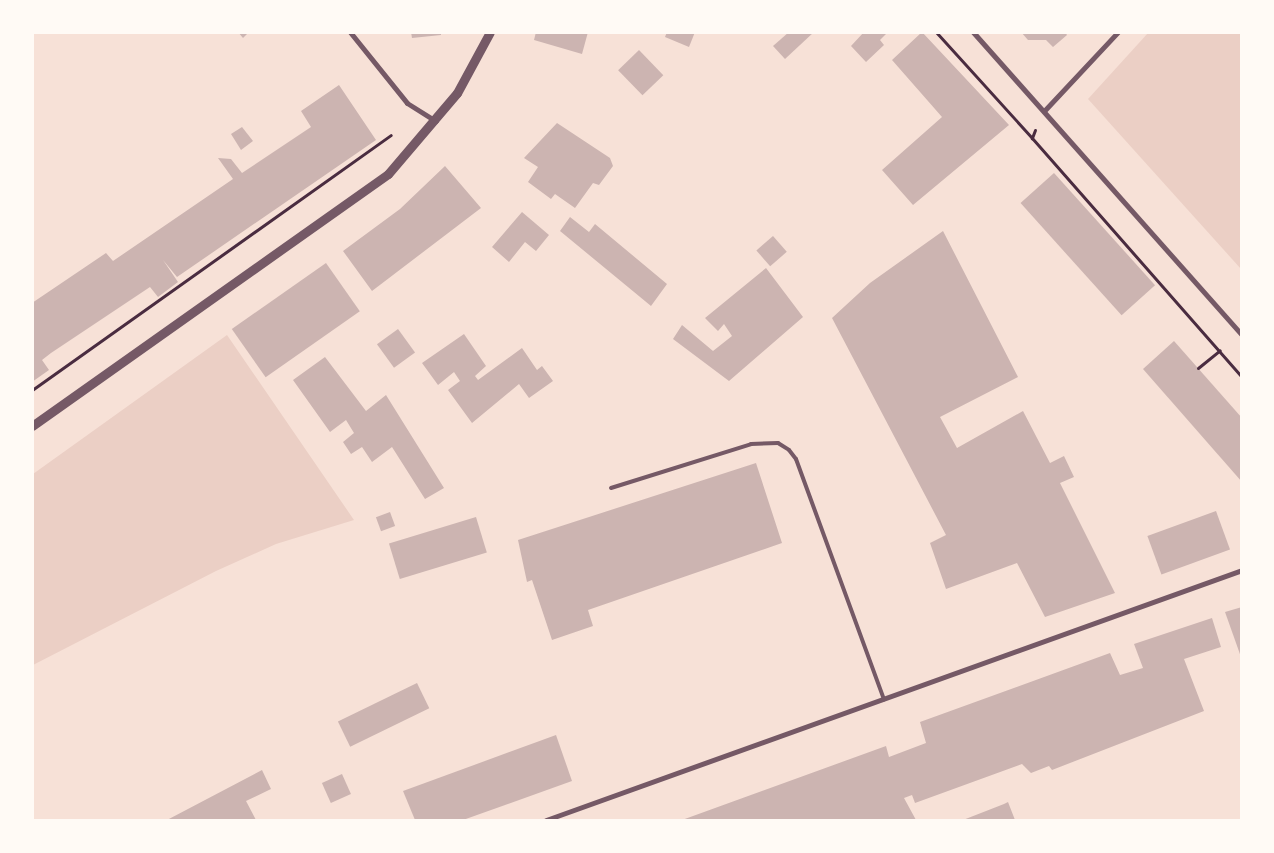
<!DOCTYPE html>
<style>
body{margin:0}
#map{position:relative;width:1274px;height:853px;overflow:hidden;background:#f7e1d7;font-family:Lora,serif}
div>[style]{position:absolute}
.green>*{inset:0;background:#ebcfc5}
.building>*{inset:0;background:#ccb4b1;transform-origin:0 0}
.path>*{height:3px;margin:-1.5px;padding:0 1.5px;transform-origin:1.5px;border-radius:1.5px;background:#4a2c40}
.service>*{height:4px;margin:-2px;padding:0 2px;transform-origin:2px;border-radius:2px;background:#755966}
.minor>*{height:5px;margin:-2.5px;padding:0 2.5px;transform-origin:2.5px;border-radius:2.5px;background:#755966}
.tertiary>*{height:9px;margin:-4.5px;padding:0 4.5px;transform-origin:4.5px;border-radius:4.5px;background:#755966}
span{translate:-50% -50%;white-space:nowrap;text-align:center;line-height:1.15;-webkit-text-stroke:4px #fffaf5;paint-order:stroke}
.frame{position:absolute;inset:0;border:34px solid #fffaf5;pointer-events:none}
</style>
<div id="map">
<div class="green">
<i style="clip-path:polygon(1148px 33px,1241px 33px,1241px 269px,1088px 99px)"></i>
<i style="clip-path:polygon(227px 335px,354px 520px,276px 544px,216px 571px,33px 665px,33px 474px)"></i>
</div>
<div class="building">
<i style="clip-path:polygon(238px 32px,249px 32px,243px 38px)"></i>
<i style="clip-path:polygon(411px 32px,441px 32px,441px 35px,412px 38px)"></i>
<i style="clip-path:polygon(536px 32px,588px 32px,582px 54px,534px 40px)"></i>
<i style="clip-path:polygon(667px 32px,695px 32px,689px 47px,665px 37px)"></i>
<i style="clip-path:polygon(789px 32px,814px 32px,785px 59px,773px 46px)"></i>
<i style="clip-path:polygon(864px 32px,888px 32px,880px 40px,884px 45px,866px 62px,851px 46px)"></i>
<i style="clip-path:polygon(922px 32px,1009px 125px,913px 205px,882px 170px,942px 117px,892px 60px)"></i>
<i style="clip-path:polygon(1021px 32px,1065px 32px,1067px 35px,1053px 47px,1046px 40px,1028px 40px)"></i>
<i style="left:639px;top:50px;width:35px;height:29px;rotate:46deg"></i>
<i style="clip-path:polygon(339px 85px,376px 140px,177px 277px,163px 260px,178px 282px,158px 297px,150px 287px,51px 353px,42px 360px,49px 370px,32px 382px,32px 303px,106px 253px,113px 261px,233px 179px,218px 158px,231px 159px,242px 173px,311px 127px,301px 111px)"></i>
<i style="clip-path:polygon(557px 123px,610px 158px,613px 166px,599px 185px,593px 183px,575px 208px,555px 194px,551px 199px,528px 182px,538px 167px,524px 158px)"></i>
<i style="clip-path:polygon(242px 127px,253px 141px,241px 150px,231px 134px)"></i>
<i style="clip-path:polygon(445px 166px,481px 208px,372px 291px,343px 251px,400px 209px)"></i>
<i style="left:1054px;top:173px;width:151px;height:45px;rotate:48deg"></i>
<i style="clip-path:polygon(522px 212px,549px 235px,536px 251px,525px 242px,509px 262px,492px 247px)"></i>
<i style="clip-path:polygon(570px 217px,589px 232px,595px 224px,667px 284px,651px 306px,560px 231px)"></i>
<i style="clip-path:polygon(943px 231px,1018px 377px,940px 417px,957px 448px,1023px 411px,1050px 463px,1064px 456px,1074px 477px,1060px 483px,1115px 593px,1045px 617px,1017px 563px,946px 589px,930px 543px,946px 535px,832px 318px,870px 283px)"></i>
<i style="left:773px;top:236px;width:21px;height:22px;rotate:49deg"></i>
<i style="left:326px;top:263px;width:59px;height:115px;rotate:55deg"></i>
<i style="clip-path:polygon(766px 268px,803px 317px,729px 381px,673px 339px,682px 325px,713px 351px,732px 336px,724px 324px,718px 331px,705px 318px)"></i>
<i style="left:398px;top:329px;width:29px;height:26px;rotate:54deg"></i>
<i style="clip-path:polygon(464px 334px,486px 366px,475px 376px,478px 380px,522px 348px,537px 370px,542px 366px,553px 381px,529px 398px,519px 384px,472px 423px,448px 390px,460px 381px,454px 372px,438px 385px,422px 363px)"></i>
<i style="clip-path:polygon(1174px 341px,1242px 418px,1242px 482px,1143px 369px)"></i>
<i style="clip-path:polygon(325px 357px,366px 411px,386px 395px,444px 488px,425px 499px,392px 447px,372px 462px,362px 447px,351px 454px,343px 442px,354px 433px,346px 420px,330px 432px,293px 380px)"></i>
<i style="clip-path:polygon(756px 463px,782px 543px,588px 610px,593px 626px,552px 640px,532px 580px,527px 582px,518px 540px)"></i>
<i style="left:1216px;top:511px;width:41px;height:73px;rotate:70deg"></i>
<i style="left:390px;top:512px;width:15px;height:15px;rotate:70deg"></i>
<i style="left:476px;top:517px;width:37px;height:91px;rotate:73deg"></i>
<i style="clip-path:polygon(1242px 607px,1242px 657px,1241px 657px,1225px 612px)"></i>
<i style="clip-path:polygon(1212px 618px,1221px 647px,1184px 659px,1204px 711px,1052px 770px,1049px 766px,1031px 773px,1022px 764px,915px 803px,912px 795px,904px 798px,916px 820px,682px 820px,886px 746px,889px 757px,926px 743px,920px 722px,1110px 653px,1120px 675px,1143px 668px,1134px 644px)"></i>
<i style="left:417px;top:683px;width:28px;height:88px;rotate:64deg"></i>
<i style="clip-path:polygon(556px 735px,572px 781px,463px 820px,415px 820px,403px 791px)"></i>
<i style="clip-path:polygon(262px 770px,271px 789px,246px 801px,256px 820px,167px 820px)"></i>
<i style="left:342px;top:774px;width:22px;height:22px;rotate:66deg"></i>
<i style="clip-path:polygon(1008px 802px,1015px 820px,963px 820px,1004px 804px)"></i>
</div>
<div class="path">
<i style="left:936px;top:32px;width:143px;rotate:47.8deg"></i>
<i style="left:1035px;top:130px;width:9px;rotate:111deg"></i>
<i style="left:1032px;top:138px;width:318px;rotate:48.7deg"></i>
<i style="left:1198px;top:368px;width:28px;rotate:-39deg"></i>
<i style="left:32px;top:390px;width:440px;rotate:-35.4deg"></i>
</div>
<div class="service">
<i style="left:611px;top:488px;width:147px;rotate:-17.4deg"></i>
<i style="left:751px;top:444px;width:27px;rotate:-2deg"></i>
<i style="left:778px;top:443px;width:13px;rotate:32deg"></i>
<i style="left:789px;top:450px;width:11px;rotate:52deg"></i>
<i style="left:796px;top:459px;width:256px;rotate:69.9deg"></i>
</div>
<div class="minor">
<i style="left:350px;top:32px;width:91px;rotate:51.2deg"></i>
<i style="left:407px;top:103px;width:34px;rotate:32deg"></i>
<i style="left:973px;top:32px;width:405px;rotate:48.4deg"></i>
<i style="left:1044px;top:111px;width:108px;rotate:-46.9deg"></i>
<i style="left:546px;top:820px;width:740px;rotate:-19.76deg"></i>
</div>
<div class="tertiary">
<i style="left:32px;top:426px;width:436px;rotate:-35.3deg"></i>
<i style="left:388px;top:174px;width:106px;rotate:-49.6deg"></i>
<i style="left:457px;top:93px;width:69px;rotate:-61.6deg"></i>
</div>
<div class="frame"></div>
</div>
